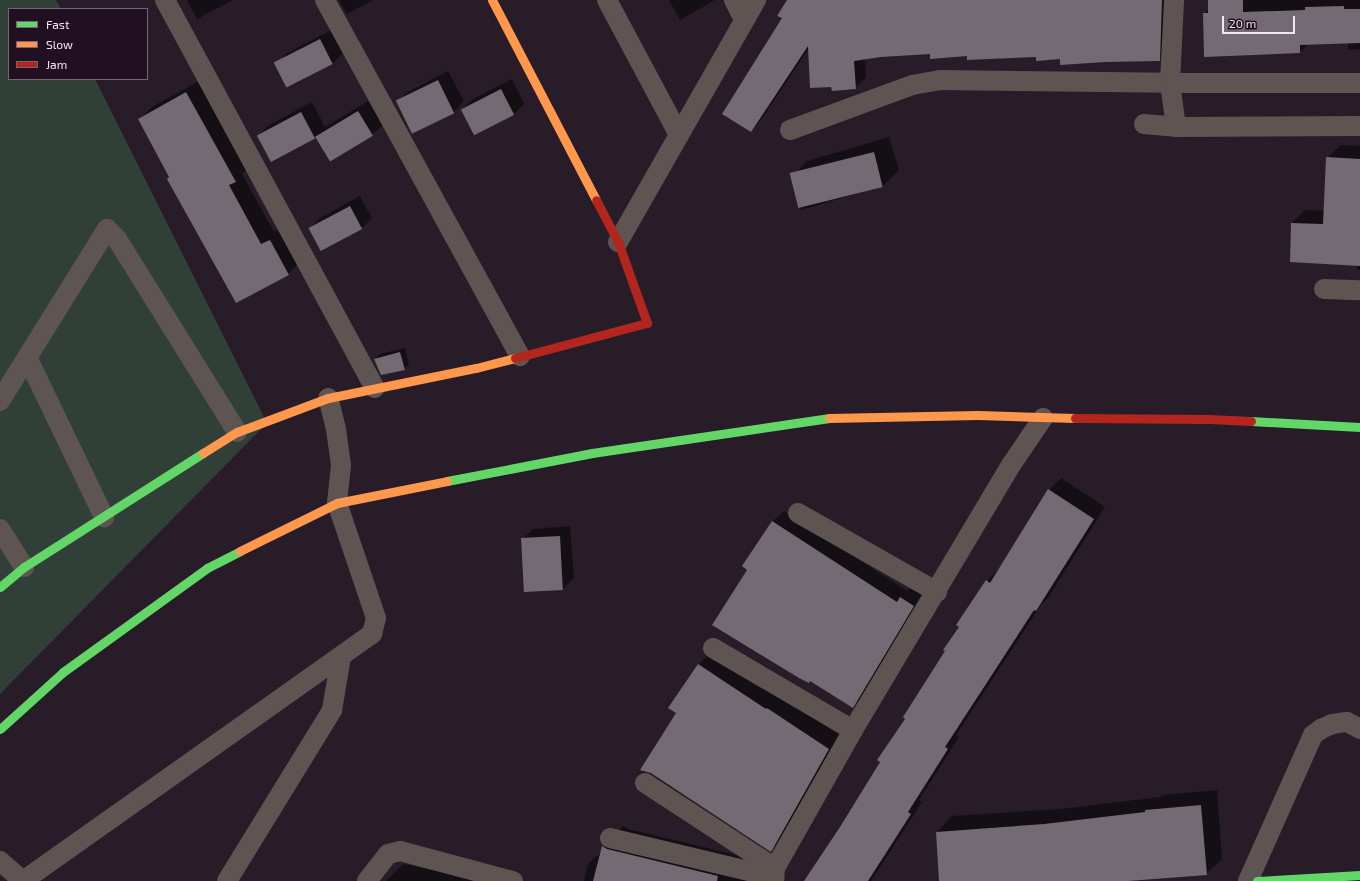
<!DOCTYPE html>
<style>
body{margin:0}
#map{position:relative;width:1360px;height:881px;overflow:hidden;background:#271c28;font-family:"Exo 2",sans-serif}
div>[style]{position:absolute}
.green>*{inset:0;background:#313f39}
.shadow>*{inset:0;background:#0007}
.building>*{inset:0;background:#746a74;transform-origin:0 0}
.street>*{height:20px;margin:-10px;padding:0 10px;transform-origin:10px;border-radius:10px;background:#5e5552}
.fast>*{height:9px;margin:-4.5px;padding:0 4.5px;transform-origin:4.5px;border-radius:4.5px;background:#63d668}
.slow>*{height:9px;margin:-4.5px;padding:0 4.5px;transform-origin:4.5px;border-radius:4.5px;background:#ff974d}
.jam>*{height:9px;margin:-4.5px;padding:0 4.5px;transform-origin:4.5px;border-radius:4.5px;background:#b3261e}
span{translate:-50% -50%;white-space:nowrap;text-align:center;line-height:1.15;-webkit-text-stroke:4px #210f22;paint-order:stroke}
.legend{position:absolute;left:8px;top:8px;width:140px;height:72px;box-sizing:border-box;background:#210f22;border:1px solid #756576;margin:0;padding:5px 7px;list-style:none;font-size:12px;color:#f3e6f4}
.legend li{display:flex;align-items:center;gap:8px;height:20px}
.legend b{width:20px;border:1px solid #756576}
.scale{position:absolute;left:1222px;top:16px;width:73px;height:18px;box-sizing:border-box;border:2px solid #f3e6f4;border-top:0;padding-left:5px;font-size:12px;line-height:14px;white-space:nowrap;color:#f3e6f4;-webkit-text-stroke:3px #210f22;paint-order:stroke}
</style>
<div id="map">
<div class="green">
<i style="clip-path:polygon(0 0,56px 0,61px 9px,9px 9px,9px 79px,95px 79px,267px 423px,0 694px)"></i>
</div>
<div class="shadow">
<i style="clip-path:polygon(187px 0,233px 0,197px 19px)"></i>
<i style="clip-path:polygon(339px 0,373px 0,347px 14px)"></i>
<i style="clip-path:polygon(669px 0,715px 0,680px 20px)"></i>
<i style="clip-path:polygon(789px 0,1173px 0,1170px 49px,1159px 60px,931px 53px,865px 58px,866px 78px,855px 88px,832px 85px,809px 48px,761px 120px,751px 131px)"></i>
<i style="clip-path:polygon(1209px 0,1360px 0,1360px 49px,1348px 50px,1348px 43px,1308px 44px,1300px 52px,1204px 14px,1209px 9px)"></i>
<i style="clip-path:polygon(331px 30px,343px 53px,333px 63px,276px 65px,286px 54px)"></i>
<i style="clip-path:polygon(448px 71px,464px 101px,454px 112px,413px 133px,397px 102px,408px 92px)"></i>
<i style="clip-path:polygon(512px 79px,524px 104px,514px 114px,476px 134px,462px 109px,473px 99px)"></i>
<i style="clip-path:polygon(199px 81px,248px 168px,242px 174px,274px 232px,283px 228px,300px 262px,288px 274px,170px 177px,139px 120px,152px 107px)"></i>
<i style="clip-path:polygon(368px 101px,383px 125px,372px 135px,331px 160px,316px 135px,314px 137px,258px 136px,269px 125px,312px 102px,325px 127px)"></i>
<i style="clip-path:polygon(889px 137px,899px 170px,883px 186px,801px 210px,792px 177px,807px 161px)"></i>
<i style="clip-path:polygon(1341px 145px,1360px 146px,1360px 270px,1357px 270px,1357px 265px,1292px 223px,1305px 210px,1325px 211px,1327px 158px)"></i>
<i style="clip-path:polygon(360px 196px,372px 218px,362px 228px,322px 250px,310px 228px,320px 218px)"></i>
<i style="clip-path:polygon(405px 348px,409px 364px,404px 369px,375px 359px,380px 354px)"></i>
<i style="clip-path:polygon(1061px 478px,1105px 507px,1048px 598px,1041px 605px,956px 735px,959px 737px,919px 800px,922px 802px,871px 881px,818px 881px,841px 827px,987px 581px,999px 569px,1049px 490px)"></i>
<i style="clip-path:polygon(784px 511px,907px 591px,911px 587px,923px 595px,863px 696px,853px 707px,748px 570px,743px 566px,773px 521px)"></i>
<i style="clip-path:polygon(570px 526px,574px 578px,563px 589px,522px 540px,533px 529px)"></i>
<i style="clip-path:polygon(711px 652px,841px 736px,783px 838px,771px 850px,677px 713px,670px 708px,699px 664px)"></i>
<i style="clip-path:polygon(1217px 790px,1222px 859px,1206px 874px,1117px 881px,940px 881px,937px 832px,952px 816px,1060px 809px,1160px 797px,1162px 795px)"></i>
<i style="clip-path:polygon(623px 826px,628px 829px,775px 864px,770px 881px,584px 881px,588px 864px,601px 852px,603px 846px)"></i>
<i style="clip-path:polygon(403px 864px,489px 881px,386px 881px)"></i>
</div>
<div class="building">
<i style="clip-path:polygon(787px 0,1162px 0,1160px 61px,1105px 62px,1060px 65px,1060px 59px,1036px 61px,1036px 57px,967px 60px,967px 56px,930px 59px,930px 54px,881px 57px,854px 61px,856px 89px,832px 91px,831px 87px,810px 88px,808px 46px,751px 132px,722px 114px,782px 18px,777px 16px)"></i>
<i style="clip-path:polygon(1208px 0,1243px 0,1243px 12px,1305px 10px,1305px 7px,1344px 6px,1344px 9px,1360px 9px,1360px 43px,1300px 45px,1300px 53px,1204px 57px,1203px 13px,1208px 13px)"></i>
<i style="left:320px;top:39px;width:28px;height:52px;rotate:63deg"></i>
<i style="left:438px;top:80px;width:37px;height:47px;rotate:64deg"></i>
<i style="left:501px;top:89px;width:29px;height:45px;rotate:63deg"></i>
<i style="clip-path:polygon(186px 92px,236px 182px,229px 185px,261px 244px,270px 240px,289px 275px,236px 303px,167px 179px,169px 177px,138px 119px)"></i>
<i style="left:358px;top:111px;width:29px;height:50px;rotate:59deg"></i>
<i style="left:301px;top:112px;width:30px;height:50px;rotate:62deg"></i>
<i style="left:874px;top:152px;width:36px;height:87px;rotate:76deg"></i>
<i style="clip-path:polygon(1326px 157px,1360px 159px,1360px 266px,1290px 262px,1291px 223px,1323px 224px)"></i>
<i style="left:350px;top:206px;width:26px;height:47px;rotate:62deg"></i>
<i style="clip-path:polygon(400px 352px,405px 370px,381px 375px,374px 359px)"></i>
<i style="clip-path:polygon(1048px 489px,1094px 519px,1036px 611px,1034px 610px,945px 747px,948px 749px,908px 812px,911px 814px,868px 881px,804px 881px,840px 827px,880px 762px,877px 760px,905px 719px,903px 717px,945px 651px,943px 650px,959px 627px,956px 625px,986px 580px,990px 583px)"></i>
<i style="clip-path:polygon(772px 521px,897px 602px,900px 597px,914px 606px,853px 708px,810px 681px,809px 683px,799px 678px,712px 625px,747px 570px,742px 566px)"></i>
<i style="left:560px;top:536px;width:54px;height:39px;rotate:87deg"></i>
<i style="clip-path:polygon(698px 664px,766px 709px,767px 708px,829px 749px,771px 852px,651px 773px,640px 770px,676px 713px,668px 708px)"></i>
<i style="clip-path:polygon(1201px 805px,1207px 875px,1128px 881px,939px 881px,936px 832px,1044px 824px,1145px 812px,1145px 810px)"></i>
<i style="clip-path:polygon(602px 846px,607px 849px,718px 876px,717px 881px,593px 881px)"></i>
</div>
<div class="street">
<i style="left:165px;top:0;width:441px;rotate:61.6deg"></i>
<i style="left:325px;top:0;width:406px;rotate:61.3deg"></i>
<i style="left:607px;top:0;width:153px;rotate:61.9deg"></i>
<i style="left:734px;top:0;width:22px;rotate:63deg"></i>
<i style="left:1144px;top:124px;width:32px;rotate:5deg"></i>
<i style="left:1176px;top:127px;width:44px;rotate:-97.8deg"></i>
<i style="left:1170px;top:83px;width:83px;rotate:-87.2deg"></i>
<i style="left:1176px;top:127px;width:184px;rotate:-0.3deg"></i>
<i style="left:790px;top:130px;width:130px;rotate:-20.2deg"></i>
<i style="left:912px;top:85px;width:28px;rotate:-10deg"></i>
<i style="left:940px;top:80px;width:230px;rotate:0.7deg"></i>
<i style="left:1170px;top:83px;width:190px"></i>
<i style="left:618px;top:242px;width:279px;rotate:-60.3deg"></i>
<i style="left:1324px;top:289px;width:36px;rotate:2deg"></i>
<i style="left:27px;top:357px;width:178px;rotate:64.3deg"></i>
<i style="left:0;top:401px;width:203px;rotate:-58.1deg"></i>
<i style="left:107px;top:229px;width:14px;rotate:45deg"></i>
<i style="left:117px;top:239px;width:227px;rotate:58.1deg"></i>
<i style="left:798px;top:513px;width:160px;rotate:29.6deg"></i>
<i style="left:0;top:529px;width:45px;rotate:57.7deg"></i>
<i style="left:713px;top:648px;width:162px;rotate:30.4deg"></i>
<i style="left:645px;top:783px;width:155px;rotate:33.2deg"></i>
<i style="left:610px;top:838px;width:169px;rotate:13.4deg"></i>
<i style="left:0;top:861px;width:30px;rotate:41deg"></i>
<i style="left:23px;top:881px;width:428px;rotate:-35.3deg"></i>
<i style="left:372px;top:634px;width:16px;rotate:-76deg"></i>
<i style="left:376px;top:618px;width:121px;rotate:-108.7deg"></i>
<i style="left:337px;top:503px;width:38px;rotate:-84deg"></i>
<i style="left:341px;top:465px;width:36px;rotate:-98deg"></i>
<i style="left:336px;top:429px;width:32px;rotate:-104deg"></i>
<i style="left:227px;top:881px;width:201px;rotate:-58.4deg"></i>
<i style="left:332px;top:710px;width:54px;rotate:-80.4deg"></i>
<i style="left:367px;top:881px;width:34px;rotate:-52deg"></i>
<i style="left:388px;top:854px;width:12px;rotate:-14deg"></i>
<i style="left:400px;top:851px;width:117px;rotate:14.9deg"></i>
<i style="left:774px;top:881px;width:13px;rotate:-86deg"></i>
<i style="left:775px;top:868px;width:159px;rotate:-60.5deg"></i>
<i style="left:853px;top:730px;width:309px;rotate:-59.2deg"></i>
<i style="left:1011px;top:465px;width:57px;rotate:-55.8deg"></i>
<i style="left:1248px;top:881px;width:160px;rotate:-66deg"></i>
<i style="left:1313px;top:735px;width:10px;rotate:-37deg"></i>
<i style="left:1321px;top:729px;width:12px;rotate:-24deg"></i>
<i style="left:1332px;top:724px;width:15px;rotate:-8deg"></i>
<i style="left:1347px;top:722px;width:15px;rotate:28deg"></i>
</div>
<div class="fast">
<i style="left:1251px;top:421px;width:109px;rotate:3.2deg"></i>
<i style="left:447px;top:481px;width:148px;rotate:-10.9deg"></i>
<i style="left:592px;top:453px;width:240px;rotate:-8.4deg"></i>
<i style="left:0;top:587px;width:31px;rotate:-40deg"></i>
<i style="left:24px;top:567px;width:212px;rotate:-32.5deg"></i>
<i style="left:0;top:729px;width:85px;rotate:-42.1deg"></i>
<i style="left:63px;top:672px;width:178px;rotate:-35.8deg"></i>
<i style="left:207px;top:568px;width:37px;rotate:-27deg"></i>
<i style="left:1257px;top:881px;width:103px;rotate:-3.3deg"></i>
</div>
<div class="slow">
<i style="left:492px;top:0;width:225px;rotate:62.5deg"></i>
<i style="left:829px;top:418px;width:149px;rotate:-1.2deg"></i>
<i style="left:978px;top:415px;width:97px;rotate:1.8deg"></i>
<i style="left:203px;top:453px;width:40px;rotate:-32deg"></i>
<i style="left:237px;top:432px;width:97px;rotate:-20.5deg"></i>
<i style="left:328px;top:398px;width:151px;rotate:-11.5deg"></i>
<i style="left:476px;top:368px;width:40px;rotate:-14.4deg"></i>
<i style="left:240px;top:551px;width:108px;rotate:-26.3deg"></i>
<i style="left:337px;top:503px;width:112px;rotate:-11.3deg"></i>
</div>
<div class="jam">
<i style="left:515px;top:358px;width:137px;rotate:-14.9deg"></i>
<i style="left:647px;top:323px;width:86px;rotate:-109.7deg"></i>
<i style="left:618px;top:242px;width:47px;rotate:-117.6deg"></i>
<i style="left:1075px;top:418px;width:134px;rotate:0.4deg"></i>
<i style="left:1209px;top:419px;width:42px;rotate:2.7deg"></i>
</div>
<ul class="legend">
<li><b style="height:5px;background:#63d668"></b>Fast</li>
<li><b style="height:5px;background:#ff974d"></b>Slow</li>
<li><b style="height:5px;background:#b3261e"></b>Jam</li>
</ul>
<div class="scale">20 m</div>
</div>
